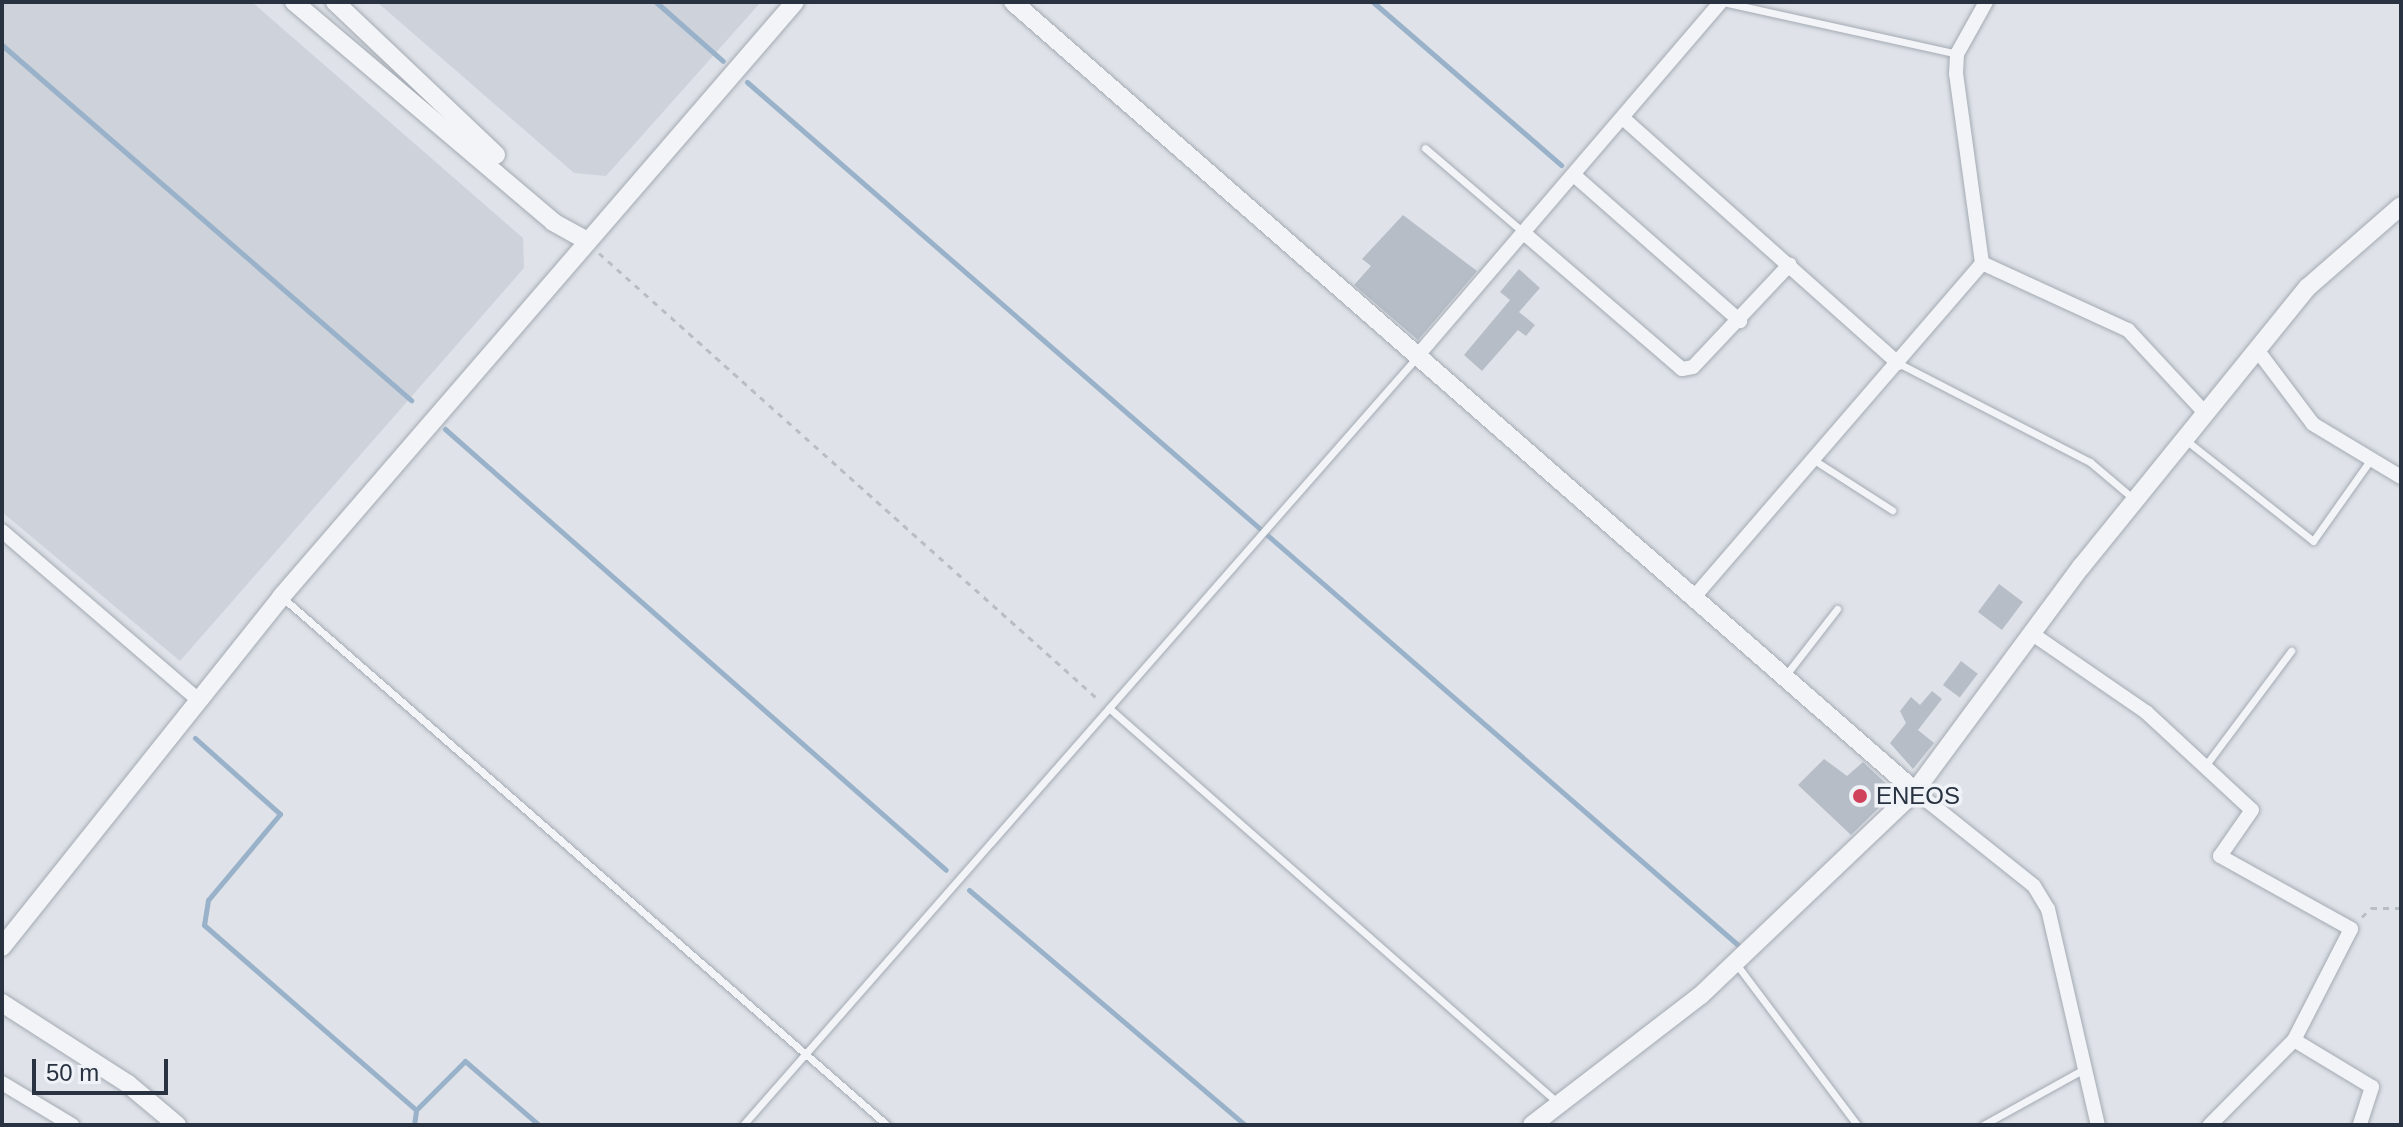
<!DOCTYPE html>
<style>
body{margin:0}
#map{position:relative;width:2403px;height:1127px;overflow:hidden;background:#dfe3e9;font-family:Helvetica,sans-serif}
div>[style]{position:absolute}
.built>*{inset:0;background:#cdd2db}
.stream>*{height:5px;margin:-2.5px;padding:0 2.5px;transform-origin:2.5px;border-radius:2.5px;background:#99b2c9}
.building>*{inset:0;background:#b6bdc6;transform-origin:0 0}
.path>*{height:3px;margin-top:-1.5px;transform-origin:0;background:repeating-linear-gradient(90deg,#b9bec4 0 6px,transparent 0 12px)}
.roads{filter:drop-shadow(0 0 2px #a4aab3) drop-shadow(0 0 2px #a4aab3)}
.service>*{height:7px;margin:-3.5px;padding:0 3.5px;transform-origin:3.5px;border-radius:3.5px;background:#f2f4f7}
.minor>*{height:14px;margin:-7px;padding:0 7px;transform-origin:7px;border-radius:7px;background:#f2f4f7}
.tertiary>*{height:18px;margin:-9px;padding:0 9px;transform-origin:9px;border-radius:9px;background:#f2f4f7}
.dots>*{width:22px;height:22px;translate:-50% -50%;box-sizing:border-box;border:4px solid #eff2f6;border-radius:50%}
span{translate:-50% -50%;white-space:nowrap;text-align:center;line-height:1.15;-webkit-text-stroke:7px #eff2f6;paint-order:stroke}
.poi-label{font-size:24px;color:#283240}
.left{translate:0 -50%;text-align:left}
.frame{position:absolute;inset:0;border:4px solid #283240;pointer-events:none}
.scale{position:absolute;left:32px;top:1059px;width:136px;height:36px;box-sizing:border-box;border:4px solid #283240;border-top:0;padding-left:10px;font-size:24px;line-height:28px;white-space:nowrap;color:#283240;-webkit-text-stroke:6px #eff2f6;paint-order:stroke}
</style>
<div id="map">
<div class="built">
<i style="clip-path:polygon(2px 2px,252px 2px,523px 238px,524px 268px,180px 661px,2px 512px)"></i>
<i style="clip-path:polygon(377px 2px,761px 2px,606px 176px,574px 173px)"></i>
</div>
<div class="stream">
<i style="left:656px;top:2px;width:89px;rotate:41.4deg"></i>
<i style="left:1373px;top:2px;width:249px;rotate:40.9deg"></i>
<i style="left:2px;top:45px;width:542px;rotate:40.96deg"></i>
<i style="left:747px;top:82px;width:1316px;rotate:41.05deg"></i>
<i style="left:445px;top:429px;width:667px;rotate:41.36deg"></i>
<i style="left:195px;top:738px;width:114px;rotate:41.8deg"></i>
<i style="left:280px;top:814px;width:112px;rotate:129.9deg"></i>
<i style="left:208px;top:900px;width:25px;rotate:99deg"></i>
<i style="left:204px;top:925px;width:281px;rotate:41.1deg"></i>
<i style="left:416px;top:1110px;width:69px;rotate:-45deg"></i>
<i style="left:465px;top:1061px;width:98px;rotate:40.9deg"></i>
<i style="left:969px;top:890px;width:362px;rotate:40.4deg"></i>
<i style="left:414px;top:1125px;width:15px;rotate:-82deg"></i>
</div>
<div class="building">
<i style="clip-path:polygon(1403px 215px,1477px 271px,1418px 340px,1354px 285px,1371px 266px,1362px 259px)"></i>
<i style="clip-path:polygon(1519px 269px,1540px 288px,1519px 312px,1535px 325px,1526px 336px,1518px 330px,1482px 371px,1464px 355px,1510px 300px,1500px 292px)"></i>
<i style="left:1999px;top:584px;width:30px;height:35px;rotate:37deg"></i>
<i style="left:1961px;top:661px;width:21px;height:30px;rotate:37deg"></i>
<i style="clip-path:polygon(1932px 691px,1942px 699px,1918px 730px,1934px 743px,1913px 769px,1890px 743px,1906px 723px,1900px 711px,1911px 697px,1920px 705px)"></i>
<i style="clip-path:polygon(1824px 759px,1847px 776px,1863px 762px,1895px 792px,1851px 835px,1798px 785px)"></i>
</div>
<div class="path">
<i style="left:599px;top:253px;width:672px;rotate:41.8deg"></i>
<i style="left:2362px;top:917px;width:13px;rotate:-45deg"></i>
<i style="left:2371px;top:908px;width:30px"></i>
</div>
<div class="roads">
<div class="service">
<i style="left:1723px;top:2px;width:240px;rotate:12.5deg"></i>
<i style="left:1425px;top:148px;width:129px;rotate:40.6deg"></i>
<i style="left:1898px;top:363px;width:216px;rotate:27.3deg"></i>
<i style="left:2090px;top:462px;width:59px;rotate:40.2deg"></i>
<i style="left:2187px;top:441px;width:161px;rotate:38.4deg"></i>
<i style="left:2313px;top:541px;width:100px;rotate:-54.7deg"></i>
<i style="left:1814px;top:460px;width:93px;rotate:32.7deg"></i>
<i style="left:283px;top:598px;width:802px;rotate:41.11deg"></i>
<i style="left:1785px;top:676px;width:85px;rotate:-52.2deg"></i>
<i style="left:1109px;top:708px;width:598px;rotate:41.34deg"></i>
<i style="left:2205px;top:766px;width:144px;rotate:-53.2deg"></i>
<i style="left:1737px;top:965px;width:200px;rotate:53.1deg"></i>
<i style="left:743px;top:1125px;width:1022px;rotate:-48.73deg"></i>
<i style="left:1983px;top:1125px;width:118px;rotate:-29deg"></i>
</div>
<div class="minor">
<i style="left:1624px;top:119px;width:367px;rotate:41.7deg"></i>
<i style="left:1575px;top:176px;width:220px;rotate:41.3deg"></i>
<i style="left:1525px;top:234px;width:207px;rotate:40.7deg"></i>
<i style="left:1682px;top:369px;width:11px;rotate:-10deg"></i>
<i style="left:1693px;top:367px;width:141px;rotate:-46.7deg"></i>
<i style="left:1982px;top:263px;width:161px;rotate:24.7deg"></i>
<i style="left:2128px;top:330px;width:115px;rotate:47.1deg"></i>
<i style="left:2258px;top:351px;width:91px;rotate:53deg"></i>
<i style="left:2313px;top:424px;width:103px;rotate:31.1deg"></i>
<i style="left:1419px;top:354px;width:464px;rotate:-49.4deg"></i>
<i style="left:2px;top:531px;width:257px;rotate:40.7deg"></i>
<i style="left:1695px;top:596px;width:440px;rotate:-49.2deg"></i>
<i style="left:1982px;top:263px;width:191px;rotate:-97.8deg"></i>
<i style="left:1956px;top:74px;width:20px;rotate:-87deg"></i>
<i style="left:1957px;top:54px;width:60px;rotate:-60.9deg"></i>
<i style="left:2031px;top:633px;width:140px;rotate:34.5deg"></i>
<i style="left:2146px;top:712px;width:144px;rotate:42.8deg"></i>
<i style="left:2252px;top:810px;width:56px;rotate:124.8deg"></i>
<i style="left:2220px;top:856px;width:150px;rotate:29.1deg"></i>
<i style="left:2351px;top:929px;width:125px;rotate:117.2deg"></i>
<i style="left:2294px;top:1040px;width:120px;rotate:134.7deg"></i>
<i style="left:1915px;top:791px;width:152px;rotate:38.6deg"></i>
<i style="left:2034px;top:886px;width:27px;rotate:59deg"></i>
<i style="left:2048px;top:909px;width:222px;rotate:77deg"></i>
<i style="left:2294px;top:1040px;width:91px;rotate:31.1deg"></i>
<i style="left:2372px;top:1087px;width:40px;rotate:108deg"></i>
<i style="left:2px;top:1083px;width:82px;rotate:31deg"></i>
</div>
<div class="tertiary">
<i style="left:294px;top:2px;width:340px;rotate:40.3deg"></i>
<i style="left:553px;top:222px;width:37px;rotate:29deg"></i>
<i style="left:335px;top:2px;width:222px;rotate:43.5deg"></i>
<i style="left:1013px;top:2px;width:1198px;rotate:41.18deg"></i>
<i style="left:2px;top:947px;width:448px;rotate:-51.4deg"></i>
<i style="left:281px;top:597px;width:786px;rotate:-49.18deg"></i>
<i style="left:2px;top:1003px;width:150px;rotate:32.7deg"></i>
<i style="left:128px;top:1084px;width:64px;rotate:39.9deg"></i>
<i style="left:1532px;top:1125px;width:213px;rotate:-37.6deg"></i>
<i style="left:1701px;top:995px;width:296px;rotate:-43.6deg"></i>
<i style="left:1915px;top:791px;width:279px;rotate:-53.5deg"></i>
<i style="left:2081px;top:567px;width:360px;rotate:-51deg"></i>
<i style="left:2308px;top:287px;width:123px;rotate:-41.1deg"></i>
</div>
</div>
<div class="dots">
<i style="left:1860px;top:796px;background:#d0425c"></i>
</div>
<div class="poi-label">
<span class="left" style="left:1876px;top:796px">ENEOS</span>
</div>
<div class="frame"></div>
<div class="scale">50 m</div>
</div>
